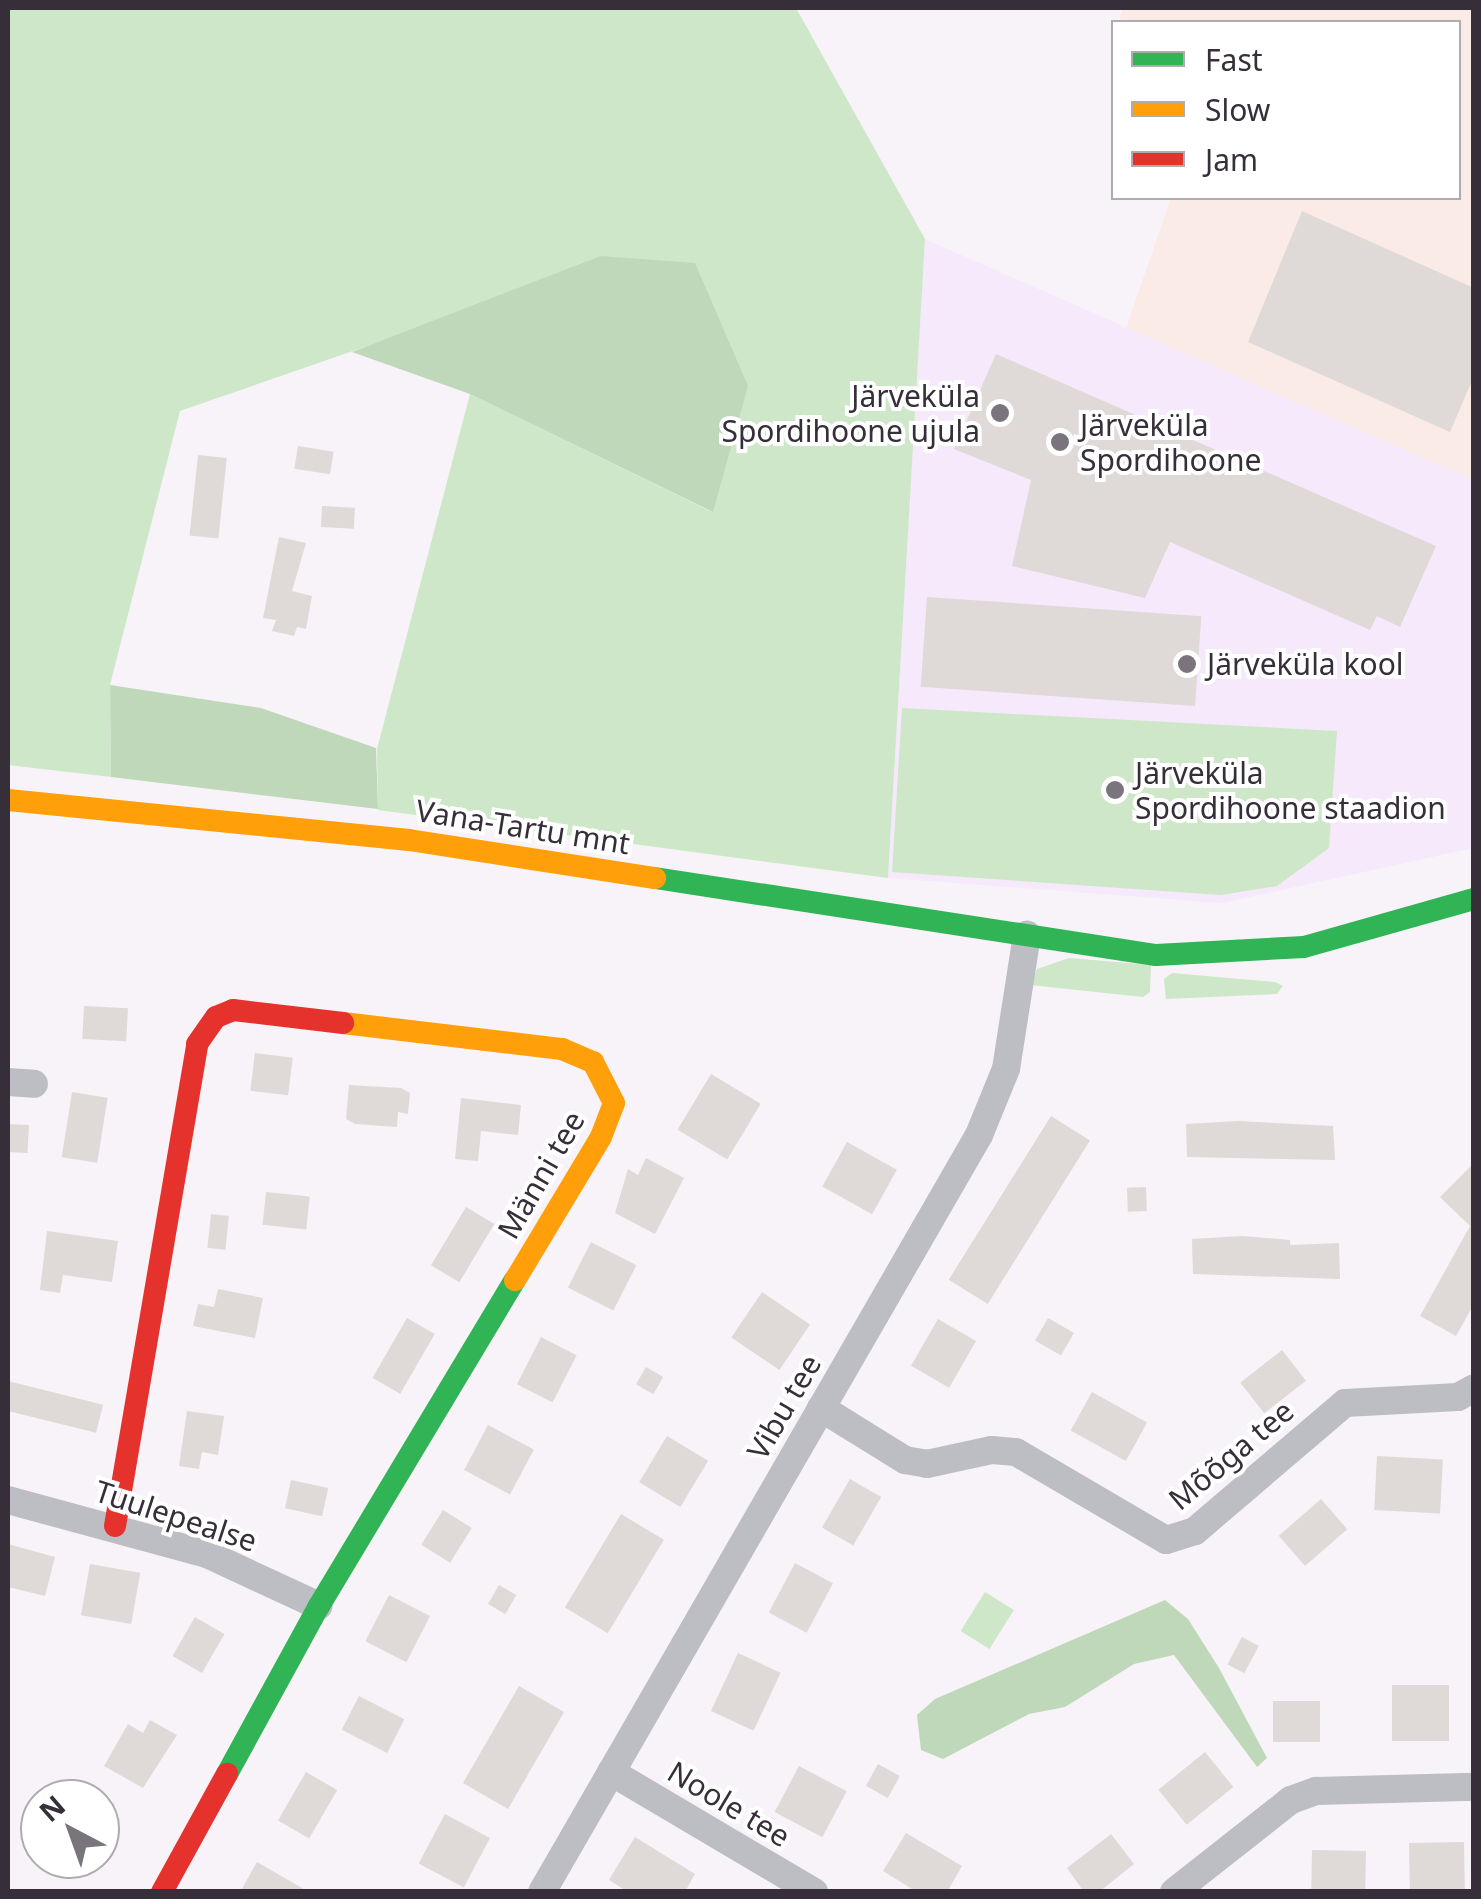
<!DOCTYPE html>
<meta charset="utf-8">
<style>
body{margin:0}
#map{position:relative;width:1481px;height:1899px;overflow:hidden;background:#f7f3f9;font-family:"Noto Sans",sans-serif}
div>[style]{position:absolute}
.commercial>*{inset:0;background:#faebe7}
.built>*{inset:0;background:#f5e9fb}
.green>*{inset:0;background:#cee7c8;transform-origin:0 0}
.forest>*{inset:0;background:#bfd8b9}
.building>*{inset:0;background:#dfdad7;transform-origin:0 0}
.street>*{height:28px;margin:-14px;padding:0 14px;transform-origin:14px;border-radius:14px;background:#bcbec3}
.fast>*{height:22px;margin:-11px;padding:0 11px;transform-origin:11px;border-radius:11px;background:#30b455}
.slow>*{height:22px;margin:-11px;padding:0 11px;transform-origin:11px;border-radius:11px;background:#ff9f0a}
.jam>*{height:22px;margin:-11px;padding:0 11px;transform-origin:11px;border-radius:11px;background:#e5322d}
.dots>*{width:28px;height:28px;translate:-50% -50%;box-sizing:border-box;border:5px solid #fff;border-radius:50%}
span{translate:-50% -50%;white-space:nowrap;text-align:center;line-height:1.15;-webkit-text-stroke:8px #fff;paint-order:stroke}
.poi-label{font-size:30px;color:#362f3a}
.right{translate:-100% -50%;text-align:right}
.left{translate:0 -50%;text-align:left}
.street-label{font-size:30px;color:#362f3a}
.frame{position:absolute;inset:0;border:10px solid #362f3a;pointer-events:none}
.legend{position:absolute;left:1111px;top:20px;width:350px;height:180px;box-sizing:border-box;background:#fff;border:2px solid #afacb0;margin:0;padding:12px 18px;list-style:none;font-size:30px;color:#362f3a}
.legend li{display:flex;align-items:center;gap:20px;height:50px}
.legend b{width:50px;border:2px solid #afacb0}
.north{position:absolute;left:20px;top:1779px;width:100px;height:100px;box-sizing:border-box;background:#fff;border:2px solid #afacb0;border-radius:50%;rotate:319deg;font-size:28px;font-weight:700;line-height:40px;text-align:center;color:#362f3a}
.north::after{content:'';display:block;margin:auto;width:35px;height:45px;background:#7a747d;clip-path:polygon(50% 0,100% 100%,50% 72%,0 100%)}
</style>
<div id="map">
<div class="commercial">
<i style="clip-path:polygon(1123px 8px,1473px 8px,1473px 480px,1126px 328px,1171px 198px,1458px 198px,1458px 22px,1119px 22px)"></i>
</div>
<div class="built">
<i style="clip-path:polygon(925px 239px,1473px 480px,1473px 848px,1222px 903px,888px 878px)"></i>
</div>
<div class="green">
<i style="clip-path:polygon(8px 8px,796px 8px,925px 239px,888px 878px,378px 810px,377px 749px,470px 394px,712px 512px,480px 307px,180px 411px,110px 685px,111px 777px,8px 765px)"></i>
<i style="clip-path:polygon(902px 708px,1337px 731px,1329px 848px,1277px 886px,1221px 895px,892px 872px)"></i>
<i style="clip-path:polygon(1069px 958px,1151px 965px,1150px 992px,1143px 997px,1030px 985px,1037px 969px)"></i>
<i style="clip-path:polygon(1172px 973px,1275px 982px,1283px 986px,1277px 994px,1166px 999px,1164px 979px)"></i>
<i style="left:985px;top:1592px;width:34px;height:46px;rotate:32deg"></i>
</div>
<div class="forest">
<i style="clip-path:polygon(601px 256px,695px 263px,748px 386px,713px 512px,470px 394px,352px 352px)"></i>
<i style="clip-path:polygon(110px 685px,261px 708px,376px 748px,378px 809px,111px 777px)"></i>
<i style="clip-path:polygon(1165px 1600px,1188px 1619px,1219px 1668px,1267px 1758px,1257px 1767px,1174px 1655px,1134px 1664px,1065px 1707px,1029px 1714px,943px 1759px,921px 1750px,917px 1715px,935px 1699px)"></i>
</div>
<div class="building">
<i style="clip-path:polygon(1302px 211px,1474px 288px,1474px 376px,1450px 432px,1248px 342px)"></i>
<i style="clip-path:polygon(996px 354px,1436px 546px,1400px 627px,1377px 616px,1370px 630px,1170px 542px,1145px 598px,1012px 566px,1031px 480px,954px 449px)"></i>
<i style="left:298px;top:446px;width:36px;height:23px;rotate:9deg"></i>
<i style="left:198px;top:455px;width:29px;height:81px;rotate:6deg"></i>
<i style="left:322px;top:506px;width:33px;height:21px;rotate:3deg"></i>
<i style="clip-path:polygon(279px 537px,306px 543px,292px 591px,312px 596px,306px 629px,297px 627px,294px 636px,272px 631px,276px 620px,263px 618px)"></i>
<i style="left:927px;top:597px;width:275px;height:90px;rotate:4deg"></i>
<i style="left:84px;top:1006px;width:44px;height:33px;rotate:3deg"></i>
<i style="left:255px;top:1053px;width:38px;height:38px;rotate:7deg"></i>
<i style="left:711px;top:1074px;width:58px;height:65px;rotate:31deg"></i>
<i style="clip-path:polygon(349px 1085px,401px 1088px,410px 1093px,408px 1114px,398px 1112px,397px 1127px,355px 1124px,346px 1119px)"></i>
<i style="left:72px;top:1092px;width:36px;height:66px;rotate:9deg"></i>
<i style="clip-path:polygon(461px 1098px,521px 1105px,518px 1135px,481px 1131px,478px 1161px,455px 1159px)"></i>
<i style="left:1051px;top:1116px;width:46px;height:193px;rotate:32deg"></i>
<i style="clip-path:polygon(1238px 1121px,1333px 1126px,1335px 1160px,1187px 1157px,1186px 1124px)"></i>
<i style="left:8px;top:1124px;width:21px;height:28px;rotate:3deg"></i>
<i style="left:847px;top:1142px;width:57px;height:51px;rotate:29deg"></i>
<i style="clip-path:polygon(646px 1158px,684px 1178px,655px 1234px,615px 1213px,628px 1169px,638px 1175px)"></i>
<i style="clip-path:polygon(1474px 1163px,1474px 1304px,1456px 1336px,1420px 1316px,1470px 1226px,1440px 1197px)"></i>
<i style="left:1146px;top:1187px;width:24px;height:19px;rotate:88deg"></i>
<i style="left:266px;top:1192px;width:44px;height:33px;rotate:6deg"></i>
<i style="left:466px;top:1207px;width:33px;height:68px;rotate:31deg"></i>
<i style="left:211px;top:1214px;width:18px;height:34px;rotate:6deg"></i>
<i style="clip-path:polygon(47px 1231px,118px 1241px,112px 1282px,63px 1275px,60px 1293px,40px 1290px)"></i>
<i style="clip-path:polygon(1242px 1236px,1290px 1240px,1290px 1245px,1339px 1243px,1340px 1279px,1193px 1274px,1192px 1239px)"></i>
<i style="left:591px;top:1242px;width:51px;height:51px;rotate:27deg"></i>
<i style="clip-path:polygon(218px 1289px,263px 1298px,255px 1338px,193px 1326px,198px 1304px,214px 1307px)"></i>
<i style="left:762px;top:1292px;width:58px;height:55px;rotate:34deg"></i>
<i style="left:407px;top:1318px;width:32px;height:69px;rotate:30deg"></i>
<i style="left:1048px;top:1318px;width:30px;height:26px;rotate:30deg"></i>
<i style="left:938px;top:1319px;width:44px;height:54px;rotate:30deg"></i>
<i style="left:541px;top:1337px;width:40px;height:53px;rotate:27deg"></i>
<i style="left:1282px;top:1350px;width:39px;height:53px;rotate:52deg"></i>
<i style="left:646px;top:1367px;width:20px;height:20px;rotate:30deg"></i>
<i style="left:8px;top:1381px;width:98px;height:29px;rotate:14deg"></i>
<i style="left:1092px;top:1392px;width:63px;height:44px;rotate:29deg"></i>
<i style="clip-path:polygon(187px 1411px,224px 1416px,218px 1455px,202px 1452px,199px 1469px,179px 1466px)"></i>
<i style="left:488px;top:1425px;width:52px;height:51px;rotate:28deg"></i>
<i style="left:667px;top:1436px;width:48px;height:54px;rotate:31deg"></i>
<i style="left:1377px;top:1456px;width:66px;height:54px;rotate:3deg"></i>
<i style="left:850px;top:1479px;width:36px;height:56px;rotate:30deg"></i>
<i style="left:291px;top:1480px;width:38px;height:29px;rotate:12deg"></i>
<i style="left:1321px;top:1499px;width:40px;height:56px;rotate:49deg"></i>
<i style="left:443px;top:1510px;width:34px;height:41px;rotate:32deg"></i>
<i style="left:621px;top:1514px;width:50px;height:109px;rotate:31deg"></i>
<i style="clip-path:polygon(8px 1544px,55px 1557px,45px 1596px,8px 1587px)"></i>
<i style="left:795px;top:1563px;width:43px;height:56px;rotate:28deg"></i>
<i style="left:90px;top:1564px;width:51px;height:52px;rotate:10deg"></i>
<i style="left:499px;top:1585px;width:20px;height:22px;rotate:30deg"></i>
<i style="left:389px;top:1595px;width:46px;height:52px;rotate:27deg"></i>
<i style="left:195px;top:1617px;width:34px;height:45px;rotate:30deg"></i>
<i style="left:1242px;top:1637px;width:19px;height:31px;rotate:28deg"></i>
<i style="left:738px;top:1653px;width:47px;height:64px;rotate:25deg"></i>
<i style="left:1392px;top:1685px;width:57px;height:56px"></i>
<i style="left:519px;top:1686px;width:52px;height:112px;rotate:30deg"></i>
<i style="left:359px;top:1696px;width:51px;height:38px;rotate:27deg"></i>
<i style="left:1273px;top:1701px;width:47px;height:41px"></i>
<i style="clip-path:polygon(150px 1720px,177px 1735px,143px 1788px,104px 1766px,128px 1724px,143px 1733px)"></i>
<i style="left:1205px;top:1752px;width:45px;height:60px;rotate:51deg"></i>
<i style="left:878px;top:1764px;width:25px;height:25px;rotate:29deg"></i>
<i style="left:799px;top:1766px;width:54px;height:52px;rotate:28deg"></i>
<i style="left:306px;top:1772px;width:36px;height:56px;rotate:30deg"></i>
<i style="left:445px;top:1814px;width:51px;height:56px;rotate:28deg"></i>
<i style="clip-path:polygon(906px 1833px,962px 1866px,947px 1892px,917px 1892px,883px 1871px)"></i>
<i style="clip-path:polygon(1111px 1834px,1134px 1864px,1099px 1892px,1084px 1892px,1067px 1868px)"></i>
<i style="clip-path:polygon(635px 1837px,695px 1874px,685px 1892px,628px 1892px,609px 1880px)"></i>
<i style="left:1464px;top:1842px;width:50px;height:55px;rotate:89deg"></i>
<i style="left:1312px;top:1850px;width:54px;height:42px;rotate:1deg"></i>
<i style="clip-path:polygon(257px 1862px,309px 1892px,240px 1892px)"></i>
</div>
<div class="street">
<i style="left:8px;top:1082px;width:26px;rotate:4deg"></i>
<i style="left:821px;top:1408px;width:99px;rotate:31.8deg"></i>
<i style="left:905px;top:1460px;width:22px;rotate:10deg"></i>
<i style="left:927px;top:1464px;width:66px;rotate:-12.2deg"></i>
<i style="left:992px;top:1450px;width:24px;rotate:5deg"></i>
<i style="left:1016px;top:1452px;width:174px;rotate:30.4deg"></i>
<i style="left:1166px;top:1540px;width:30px;rotate:-17deg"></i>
<i style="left:1195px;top:1531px;width:197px;rotate:-40.5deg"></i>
<i style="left:1345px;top:1403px;width:113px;rotate:-3deg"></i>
<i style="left:1458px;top:1397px;width:18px;rotate:-29deg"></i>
<i style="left:8px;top:1500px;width:206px;rotate:15.2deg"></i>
<i style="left:207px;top:1554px;width:123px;rotate:24.9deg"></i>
<i style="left:611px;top:1772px;width:236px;rotate:30.6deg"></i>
<i style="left:542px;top:1892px;width:874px;rotate:-60deg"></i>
<i style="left:979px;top:1135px;width:71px;rotate:-67.8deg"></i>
<i style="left:1006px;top:1069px;width:136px;rotate:-81.1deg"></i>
<i style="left:1174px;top:1892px;width:149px;rotate:-38.2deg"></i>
<i style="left:1291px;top:1800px;width:27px;rotate:-20deg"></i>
<i style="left:1316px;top:1791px;width:158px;rotate:-1.5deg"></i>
</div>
<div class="fast">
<i style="left:655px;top:878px;width:507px;rotate:8.74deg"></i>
<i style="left:1156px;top:955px;width:148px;rotate:-3.1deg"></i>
<i style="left:1304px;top:947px;width:177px;rotate:-15.8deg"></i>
<i style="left:227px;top:1774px;width:192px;rotate:-61.3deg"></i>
<i style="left:319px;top:1606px;width:380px;rotate:-59deg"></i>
</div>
<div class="slow">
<i style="left:8px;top:800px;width:403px;rotate:5.7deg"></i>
<i style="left:409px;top:840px;width:249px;rotate:8.8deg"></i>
<i style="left:343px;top:1023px;width:221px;rotate:6.8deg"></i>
<i style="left:562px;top:1049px;width:34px;rotate:23deg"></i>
<i style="left:593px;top:1062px;width:46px;rotate:62.9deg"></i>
<i style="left:614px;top:1103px;width:36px;rotate:111deg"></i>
<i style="left:601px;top:1137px;width:167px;rotate:121deg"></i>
</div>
<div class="jam">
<i style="left:115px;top:1526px;width:489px;rotate:-80.3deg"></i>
<i style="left:197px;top:1044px;width:33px;rotate:-55deg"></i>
<i style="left:216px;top:1017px;width:18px;rotate:-22deg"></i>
<i style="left:233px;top:1010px;width:111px;rotate:6.7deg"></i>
<i style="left:162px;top:1892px;width:135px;rotate:-61.2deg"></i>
</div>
<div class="dots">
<i style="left:1000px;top:413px;background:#7a747d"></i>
<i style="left:1060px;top:442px;background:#7a747d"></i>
<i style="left:1187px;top:664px;background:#7a747d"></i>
<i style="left:1115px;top:790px;background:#7a747d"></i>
</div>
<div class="poi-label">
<span class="right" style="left:980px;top:413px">Järveküla<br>Spordihoone ujula</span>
<span class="left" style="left:1080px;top:442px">Järveküla<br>Spordihoone</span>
<span class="left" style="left:1207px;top:664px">Järveküla kool</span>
<span class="left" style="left:1135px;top:790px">Järveküla<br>Spordihoone staadion</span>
</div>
<div class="street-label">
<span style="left:523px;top:827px;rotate:9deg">Vana-Tartu mnt</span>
<span style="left:541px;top:1175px;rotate:-60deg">Männi tee</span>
<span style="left:784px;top:1407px;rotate:-60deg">Vibu tee</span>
<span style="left:1231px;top:1455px;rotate:-40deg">Mõõga tee</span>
<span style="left:176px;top:1516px;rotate:18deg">Tuulepealse</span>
<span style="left:729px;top:1804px;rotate:31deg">Noole tee</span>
</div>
<div class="frame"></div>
<ul class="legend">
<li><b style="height:12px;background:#30b455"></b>Fast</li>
<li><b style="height:12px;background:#ff9f0a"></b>Slow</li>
<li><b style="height:12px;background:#e5322d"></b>Jam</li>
</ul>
<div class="north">N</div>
</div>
